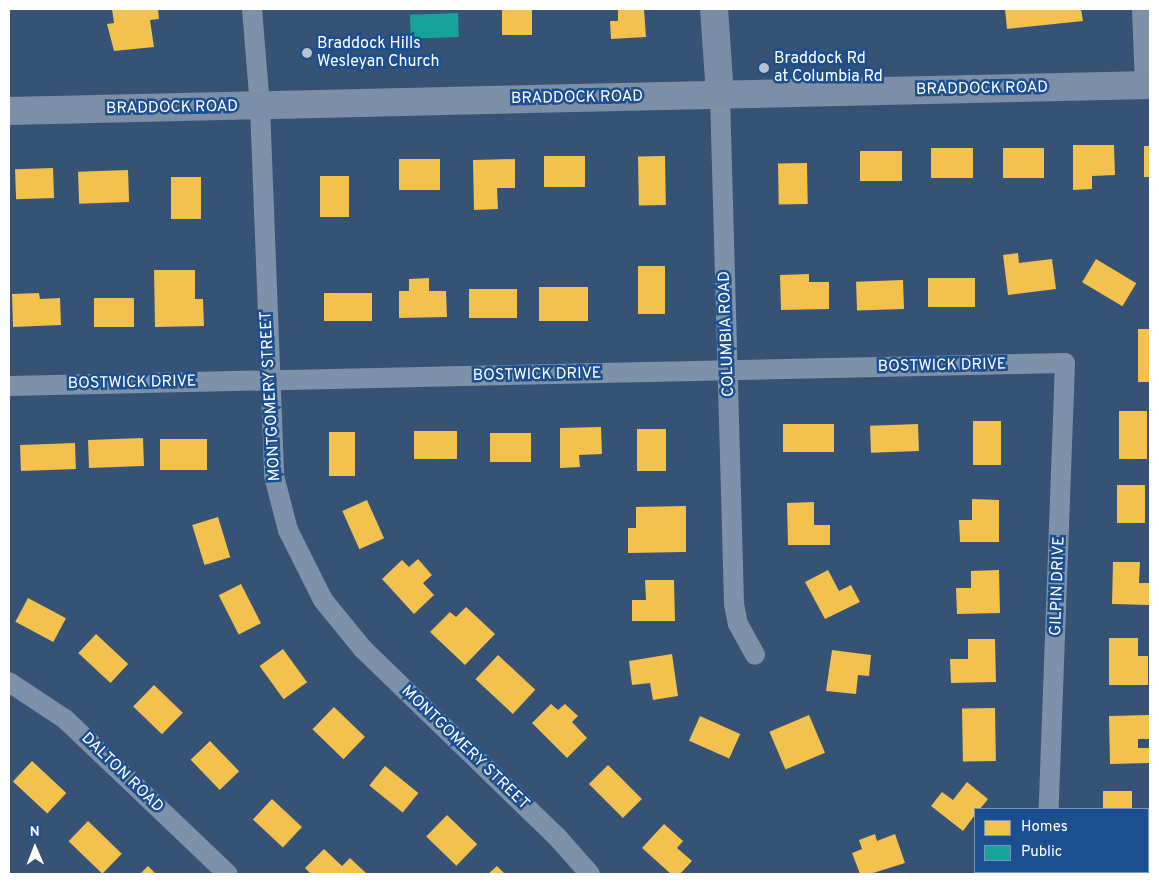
<!DOCTYPE html>
<style>
body{margin:0}
#map{position:relative;width:1159px;height:883px;overflow:hidden;background:#365274;font-family:Overpass,sans-serif}
div>[style]{position:absolute}
.homes>*{inset:0;background:#f2c14e;transform-origin:0 0}
.public>*{inset:0;background:#17a398;transform-origin:0 0}
.street>*{height:20px;margin:-10px;padding:0 10px;transform-origin:10px;border-radius:10px;background:#7d92a8}
.secondary>*{height:28px;margin:-14px;padding:0 14px;transform-origin:14px;border-radius:14px;background:#798da4}
.primary>*{height:28px;margin:-14px;padding:0 14px;transform-origin:14px;border-radius:14px;background:#7d8ea7}
.dots>*{width:14px;height:14px;translate:-50% -50%;box-sizing:border-box;border:2px solid #1b4f8f;border-radius:50%}
span{translate:-50% -50%;white-space:nowrap;text-align:center;line-height:1.15;-webkit-text-stroke:5px #1b4f8f;paint-order:stroke}
.poi-label{font-size:16px;color:#fff}
.left{translate:0 -50%;text-align:left}
.street-label{font-size:16px;color:#fff}
.frame{position:absolute;inset:0;border:10px solid #fff;pointer-events:none}
.legend{position:absolute;left:974px;top:808px;width:175px;height:65px;box-sizing:border-box;background:#1b4f8f;border:1px solid #7695bc;margin:0;padding:6px 9px;list-style:none;font-size:15px;color:#fff}
.legend li{display:flex;align-items:center;gap:10px;height:25px}
.legend b{width:25px;border:1px solid #7695bc}
.north{position:absolute;left:10px;top:823px;width:50px;height:50px;-webkit-text-stroke:4px #1b4f8f;paint-order:stroke;rotate:359deg;font-size:14px;font-weight:700;line-height:20px;text-align:center;color:#fff}
.north::after{content:'';display:block;margin:auto;width:18px;height:22px;background:#fff;clip-path:polygon(50% 0,100% 100%,50% 72%,0 100%)}
</style>
<div id="map">
<div class="homes">
<i style="clip-path:polygon(112px 9px,158px 9px,159px 19px,150px 20px,154px 47px,114px 51px,107px 24px,114px 23px)"></i>
<i style="left:532px;top:9px;width:26px;height:30px;rotate:90deg"></i>
<i style="clip-path:polygon(618px 9px,644px 9px,646px 37px,611px 39px,610px 21px,618px 21px)"></i>
<i style="clip-path:polygon(1005px 9px,1081px 9px,1083px 21px,1007px 29px)"></i>
<i style="clip-path:polygon(1073px 145px,1114px 145px,1115px 175px,1092px 176px,1092px 189px,1073px 190px)"></i>
<i style="left:1144px;top:146px;width:6px;height:31px"></i>
<i style="left:973px;top:148px;width:30px;height:42px;rotate:90deg"></i>
<i style="left:1044px;top:148px;width:30px;height:41px;rotate:90deg"></i>
<i style="left:902px;top:151px;width:30px;height:42px;rotate:90deg"></i>
<i style="left:585px;top:156px;width:31px;height:41px;rotate:90deg"></i>
<i style="left:665px;top:156px;width:49px;height:27px;rotate:89deg"></i>
<i style="left:399px;top:159px;width:41px;height:31px"></i>
<i style="clip-path:polygon(515px 159px,515px 188px,497px 188px,498px 209px,474px 210px,473px 160px)"></i>
<i style="left:807px;top:163px;width:41px;height:29px;rotate:89deg"></i>
<i style="left:53px;top:168px;width:30px;height:38px;rotate:88deg"></i>
<i style="left:128px;top:170px;width:32px;height:50px;rotate:88deg"></i>
<i style="left:349px;top:176px;width:41px;height:29px;rotate:90deg"></i>
<i style="left:171px;top:177px;width:30px;height:42px"></i>
<i style="clip-path:polygon(1018px 253px,1019px 263px,1052px 259px,1056px 289px,1008px 295px,1003px 255px)"></i>
<i style="left:1096px;top:259px;width:47px;height:27px;rotate:31deg"></i>
<i style="left:638px;top:266px;width:27px;height:48px"></i>
<i style="clip-path:polygon(154px 270px,195px 270px,195px 299px,203px 299px,204px 326px,155px 327px)"></i>
<i style="clip-path:polygon(809px 274px,809px 282px,829px 282px,829px 309px,781px 310px,780px 275px)"></i>
<i style="clip-path:polygon(429px 278px,429px 291px,446px 291px,447px 317px,399px 318px,399px 291px,409px 291px,409px 279px)"></i>
<i style="left:975px;top:278px;width:29px;height:47px;rotate:90deg"></i>
<i style="left:903px;top:280px;width:29px;height:47px;rotate:88deg"></i>
<i style="left:588px;top:287px;width:34px;height:49px;rotate:90deg"></i>
<i style="left:469px;top:289px;width:48px;height:29px"></i>
<i style="clip-path:polygon(39px 293px,40px 299px,60px 298px,61px 325px,13px 327px,12px 294px)"></i>
<i style="left:372px;top:293px;width:28px;height:48px;rotate:90deg"></i>
<i style="left:134px;top:298px;width:29px;height:40px;rotate:90deg"></i>
<i style="left:1138px;top:329px;width:12px;height:53px"></i>
<i style="left:1119px;top:411px;width:28px;height:48px"></i>
<i style="left:973px;top:421px;width:28px;height:44px"></i>
<i style="left:783px;top:424px;width:51px;height:28px"></i>
<i style="left:918px;top:424px;width:27px;height:48px;rotate:88deg"></i>
<i style="clip-path:polygon(601px 427px,602px 454px,579px 455px,580px 467px,560px 468px,560px 428px)"></i>
<i style="left:637px;top:429px;width:29px;height:42px"></i>
<i style="left:457px;top:431px;width:28px;height:43px;rotate:90deg"></i>
<i style="left:329px;top:432px;width:26px;height:44px"></i>
<i style="left:490px;top:433px;width:41px;height:29px"></i>
<i style="left:143px;top:438px;width:28px;height:55px;rotate:88deg"></i>
<i style="left:207px;top:439px;width:31px;height:47px;rotate:90deg"></i>
<i style="left:75px;top:443px;width:26px;height:55px;rotate:88deg"></i>
<i style="left:1117px;top:485px;width:28px;height:38px"></i>
<i style="clip-path:polygon(972px 499px,999px 500px,999px 542px,960px 542px,959px 520px,972px 520px)"></i>
<i style="left:367px;top:500px;width:42px;height:27px;rotate:66deg"></i>
<i style="clip-path:polygon(814px 502px,814px 525px,830px 525px,830px 545px,788px 545px,787px 503px)"></i>
<i style="clip-path:polygon(686px 506px,686px 552px,628px 553px,628px 528px,636px 528px,636px 507px)"></i>
<i style="left:218px;top:517px;width:42px;height:27px;rotate:73deg"></i>
<i style="clip-path:polygon(418px 559px,432px 575px,423px 583px,434px 595px,414px 614px,382px 579px,402px 560px,409px 567px)"></i>
<i style="clip-path:polygon(1113px 562px,1140px 562px,1139px 583px,1150px 583px,1150px 605px,1112px 604px)"></i>
<i style="clip-path:polygon(828px 570px,839px 591px,851px 585px,860px 602px,825px 619px,805px 582px)"></i>
<i style="clip-path:polygon(999px 570px,1000px 613px,957px 614px,956px 588px,971px 588px,971px 571px)"></i>
<i style="clip-path:polygon(645px 580px,674px 580px,675px 621px,632px 621px,632px 600px,646px 600px)"></i>
<i style="left:241px;top:584px;width:44px;height:25px;rotate:63deg"></i>
<i style="left:28px;top:598px;width:43px;height:27px;rotate:28deg"></i>
<i style="clip-path:polygon(466px 607px,495px 634px,465px 665px,430px 632px,450px 612px,456px 617px)"></i>
<i style="left:96px;top:634px;width:44px;height:26px;rotate:43deg"></i>
<i style="clip-path:polygon(1109px 638px,1138px 638px,1138px 656px,1148px 656px,1148px 685px,1109px 685px)"></i>
<i style="clip-path:polygon(968px 639px,995px 639px,996px 682px,951px 683px,950px 659px,968px 659px)"></i>
<i style="left:283px;top:649px;width:41px;height:29px;rotate:54deg"></i>
<i style="clip-path:polygon(832px 650px,871px 655px,869px 676px,858px 675px,856px 694px,826px 691px)"></i>
<i style="clip-path:polygon(672px 654px,678px 696px,653px 700px,650px 683px,632px 685px,629px 661px)"></i>
<i style="left:498px;top:655px;width:51px;height:33px;rotate:43deg"></i>
<i style="left:154px;top:685px;width:40px;height:30px;rotate:44deg"></i>
<i style="clip-path:polygon(551px 704px,558px 710px,565px 704px,578px 716px,572px 722px,587px 738px,567px 758px,532px 723px)"></i>
<i style="left:334px;top:707px;width:43px;height:31px;rotate:44deg"></i>
<i style="left:995px;top:708px;width:53px;height:33px;rotate:89deg"></i>
<i style="left:809px;top:715px;width:41px;height:43px;rotate:67deg"></i>
<i style="clip-path:polygon(1150px 715px,1150px 739px,1138px 739px,1138px 748px,1150px 748px,1150px 763px,1110px 764px,1109px 716px)"></i>
<i style="left:700px;top:716px;width:44px;height:27px;rotate:24deg"></i>
<i style="left:210px;top:741px;width:42px;height:27px;rotate:46deg"></i>
<i style="left:32px;top:761px;width:47px;height:28px;rotate:43deg"></i>
<i style="left:608px;top:765px;width:48px;height:27px;rotate:45deg"></i>
<i style="left:385px;top:766px;width:43px;height:25px;rotate:39deg"></i>
<i style="clip-path:polygon(967px 782px,988px 799px,980px 809px,975px 809px,975px 815px,963px 831px,931px 806px,942px 792px,953px 800px)"></i>
<i style="left:1103px;top:791px;width:29px;height:18px"></i>
<i style="left:272px;top:799px;width:41px;height:28px;rotate:43deg"></i>
<i style="left:447px;top:815px;width:42px;height:30px;rotate:44deg"></i>
<i style="left:88px;top:821px;width:47px;height:28px;rotate:44deg"></i>
<i style="clip-path:polygon(664px 824px,683px 841px,677px 848px,692px 861px,680px 874px,671px 874px,642px 848px)"></i>
<i style="clip-path:polygon(875px 834px,877px 841px,895px 834px,905px 863px,870px 874px,860px 874px,852px 853px,862px 849px,859px 840px)"></i>
<i style="clip-path:polygon(324px 849px,342px 866px,350px 858px,367px 874px,311px 874px,305px 868px)"></i>
<i style="clip-path:polygon(148px 866px,156px 874px,140px 874px)"></i>
<i style="clip-path:polygon(497px 866px,505px 874px,488px 874px)"></i>
<i style="left:1081px;top:872px;width:31px;height:2px"></i>
</div>
<div class="public">
<i style="left:458px;top:13px;width:24px;height:48px;rotate:88deg"></i>
</div>
<div class="street">
<i style="left:252px;top:9px;width:97px;rotate:85.3deg"></i>
<i style="left:260px;top:106px;width:370px;rotate:87.8deg"></i>
<i style="left:274px;top:476px;width:56px;rotate:75.5deg"></i>
<i style="left:288px;top:530px;width:78px;rotate:63.4deg"></i>
<i style="left:323px;top:600px;width:63px;rotate:50.8deg"></i>
<i style="left:363px;top:649px;width:272px;rotate:44.1deg"></i>
<i style="left:558px;top:838px;width:48px;rotate:48.4deg"></i>
<i style="left:1142px;top:9px;width:76px;rotate:87.7deg"></i>
<i style="left:720px;top:95px;width:509px;rotate:88.42deg"></i>
<i style="left:734px;top:604px;width:20px;rotate:79deg"></i>
<i style="left:738px;top:624px;width:35px;rotate:61deg"></i>
<i style="left:9px;top:386px;width:1056px;rotate:-1.25deg"></i>
<i style="left:1065px;top:363px;width:446px;rotate:92.1deg"></i>
<i style="left:9px;top:682px;width:67px;rotate:33.5deg"></i>
<i style="left:65px;top:719px;width:225px;rotate:43.6deg"></i>
<i style="left:1007px;top:874px;width:4px;rotate:-27deg"></i>
</div>
<div class="secondary">
<i style="left:714px;top:9px;width:86px;rotate:86deg"></i>
</div>
<div class="primary">
<i style="left:9px;top:111px;width:1141px;rotate:-1.31deg"></i>
</div>
<div class="dots">
<i style="left:307px;top:53px;background:#b9c2ce"></i>
<i style="left:764px;top:68px;background:#b9c2ce"></i>
</div>
<div class="poi-label">
<span class="left" style="left:317px;top:53px">Braddock Hills<br>Wesleyan Church</span>
<span class="left" style="left:774px;top:68px">Braddock Rd<br>at Columbia Rd</span>
</div>
<div class="street-label">
<span style="left:982px;top:89px;rotate:-1deg">BRADDOCK ROAD</span>
<span style="left:577px;top:98px;rotate:-1deg">BRADDOCK ROAD</span>
<span style="left:172px;top:108px;rotate:-1deg">BRADDOCK ROAD</span>
<span style="left:727px;top:334px;rotate:-92deg">COLUMBIA ROAD</span>
<span style="left:942px;top:366px;rotate:-1deg">BOSTWICK DRIVE</span>
<span style="left:537px;top:375px;rotate:-1deg">BOSTWICK DRIVE</span>
<span style="left:132px;top:383px;rotate:-1deg">BOSTWICK DRIVE</span>
<span style="left:271px;top:396px;rotate:-93deg">MONTGOMERY STREET</span>
<span style="left:1058px;top:586px;rotate:-88deg">GILPIN DRIVE</span>
<span style="left:465px;top:748px;rotate:44deg">MONTGOMERY STREET</span>
<span style="left:122px;top:773px;rotate:44deg">DALTON ROAD</span>
</div>
<div class="frame"></div>
<ul class="legend">
<li><b style="height:14px;background:#f2c14e"></b>Homes</li>
<li><b style="height:14px;background:#17a398"></b>Public</li>
</ul>
<div class="north">N</div>
</div>
